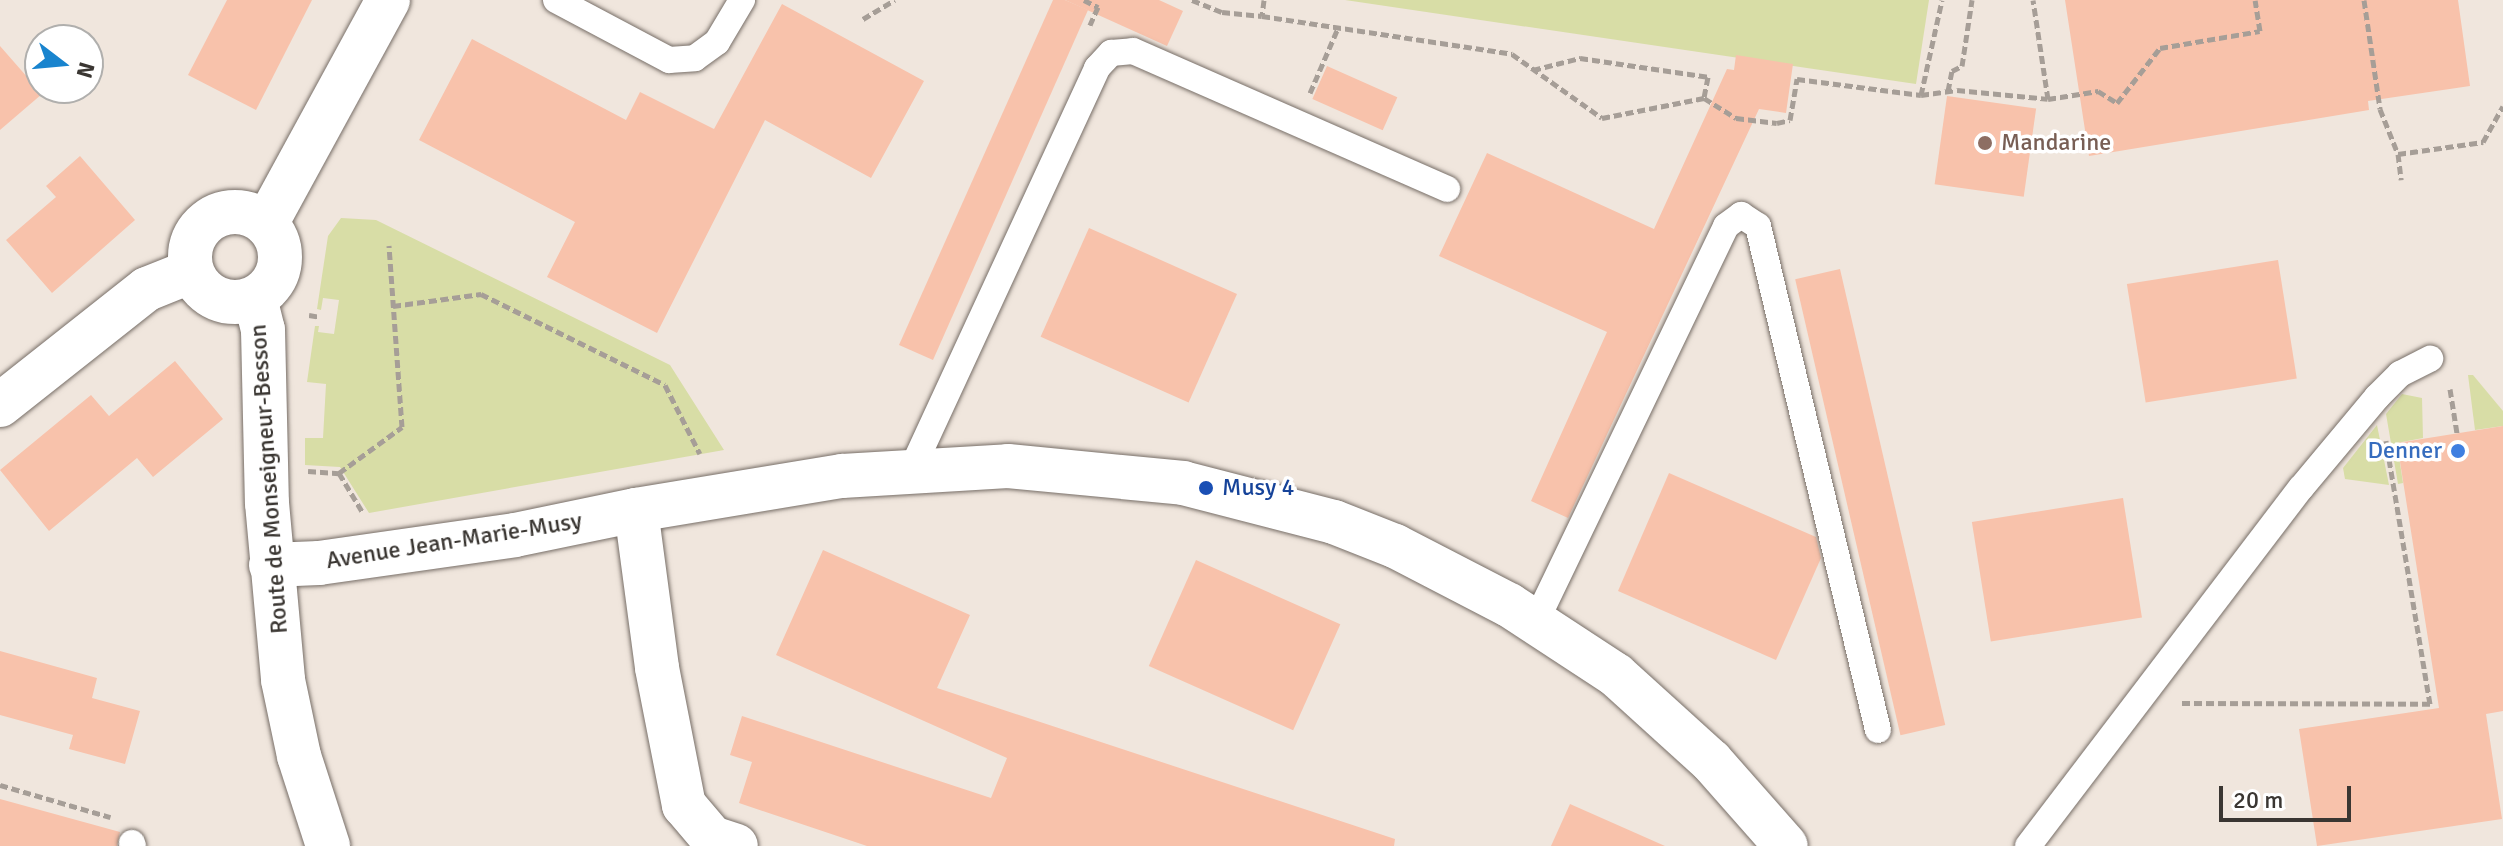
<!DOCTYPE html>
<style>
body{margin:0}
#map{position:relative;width:2503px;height:846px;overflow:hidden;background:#f0e6dd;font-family:Signika,sans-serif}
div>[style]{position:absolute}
.green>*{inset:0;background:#d8dda6}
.building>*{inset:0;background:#f8c2ab;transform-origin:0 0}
.path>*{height:5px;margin-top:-2.5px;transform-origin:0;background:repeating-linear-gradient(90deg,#a69e97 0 8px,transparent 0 12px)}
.roads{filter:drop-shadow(0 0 2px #776e67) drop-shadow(0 0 2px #776e67)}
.lane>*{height:26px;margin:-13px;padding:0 13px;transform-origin:13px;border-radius:13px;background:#fff}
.street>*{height:44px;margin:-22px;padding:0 22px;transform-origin:22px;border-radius:22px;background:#fff}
.street>.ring{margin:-22px;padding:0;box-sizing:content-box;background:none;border:44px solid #fff;border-radius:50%}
.dots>*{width:22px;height:22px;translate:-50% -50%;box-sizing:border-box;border:4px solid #fff;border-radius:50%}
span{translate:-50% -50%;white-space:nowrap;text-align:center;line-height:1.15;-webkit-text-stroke:7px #fff;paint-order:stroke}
.education-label{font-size:24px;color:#785e54}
.left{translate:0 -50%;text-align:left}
.shop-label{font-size:24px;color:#366cbe}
.right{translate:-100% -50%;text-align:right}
.street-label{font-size:24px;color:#3a3632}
.transit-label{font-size:24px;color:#164399}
.north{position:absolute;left:24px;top:24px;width:80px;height:80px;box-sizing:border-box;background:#fff;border:2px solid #b0afad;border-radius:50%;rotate:106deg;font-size:22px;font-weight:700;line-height:32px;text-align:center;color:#3a3632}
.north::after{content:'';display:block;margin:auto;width:28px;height:36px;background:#1984ce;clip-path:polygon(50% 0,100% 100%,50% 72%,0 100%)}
.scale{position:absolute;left:2219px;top:786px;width:132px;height:36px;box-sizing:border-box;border:4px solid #3a3632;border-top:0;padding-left:10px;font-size:24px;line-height:28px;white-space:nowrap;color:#3a3632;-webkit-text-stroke:6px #fff;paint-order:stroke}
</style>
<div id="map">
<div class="green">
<i style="clip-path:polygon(1345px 0,1929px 0,1916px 84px)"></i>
<i style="clip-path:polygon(341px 218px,376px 220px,670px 365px,724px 450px,369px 513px,340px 467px,305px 465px,305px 438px,323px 438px,326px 384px,307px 382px,315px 326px,319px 326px,318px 332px,334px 334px,339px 300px,323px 298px,321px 310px,317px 309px,328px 236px)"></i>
<i style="clip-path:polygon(2468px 375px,2473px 375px,2503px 411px,2503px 426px,2475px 430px)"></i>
<i style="clip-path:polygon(2402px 394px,2422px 398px,2423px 438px,2397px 443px,2403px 483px,2398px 484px,2386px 414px)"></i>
<i style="clip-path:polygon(2377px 425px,2389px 485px,2345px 479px,2343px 468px)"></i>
</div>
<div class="building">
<i style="clip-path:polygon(227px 0,312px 0,256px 110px,188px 75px)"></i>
<i style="clip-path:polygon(1053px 0,1065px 0,1088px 10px,933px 360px,899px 345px)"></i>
<i style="clip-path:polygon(1065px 0,1159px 0,1183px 11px,1167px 46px)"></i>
<i style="clip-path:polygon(2065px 0,2458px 0,2470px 86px,2368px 101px,2369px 110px,2089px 156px)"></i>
<i style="clip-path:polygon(782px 4px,924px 81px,871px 178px,765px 120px,657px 333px,547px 277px,575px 222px,419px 140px,472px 39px,626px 120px,640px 92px,714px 129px)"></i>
<i style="clip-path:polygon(0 46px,42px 94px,0 130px)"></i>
<i style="clip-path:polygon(1736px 55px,1793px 64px,1786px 113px,1759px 109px,1568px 518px,1531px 501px,1607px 332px,1439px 256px,1487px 153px,1654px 229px,1727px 69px,1734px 70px)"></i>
<i style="left:1327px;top:66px;width:77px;height:36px;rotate:24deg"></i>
<i style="left:1947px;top:96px;width:90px;height:89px;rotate:8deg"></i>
<i style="clip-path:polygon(80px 156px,135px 220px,52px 293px,6px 240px,56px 197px,46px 186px)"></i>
<i style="left:1089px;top:228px;width:162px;height:119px;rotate:24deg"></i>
<i style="left:2278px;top:260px;width:120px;height:153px;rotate:81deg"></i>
<i style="left:1840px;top:269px;width:468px;height:46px;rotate:77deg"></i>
<i style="clip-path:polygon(175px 361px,223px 419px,153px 477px,137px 458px,49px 531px,0 470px,91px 395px,109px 416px)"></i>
<i style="clip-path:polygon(2503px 426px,2503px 711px,2486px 714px,2502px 819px,2317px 846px,2299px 729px,2439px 708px,2397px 443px)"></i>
<i style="clip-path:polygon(1669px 473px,1816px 537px,1821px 558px,1776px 660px,1618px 591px)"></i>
<i style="left:2123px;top:498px;width:121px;height:153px;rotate:81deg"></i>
<i style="clip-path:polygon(823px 550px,970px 615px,937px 688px,1395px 839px,1394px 846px,867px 846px,739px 803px,752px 762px,730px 755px,742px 716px,991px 798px,1007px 758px,776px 655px)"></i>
<i style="left:1196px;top:560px;width:158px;height:116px;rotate:24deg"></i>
<i style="clip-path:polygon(0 651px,97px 678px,92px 698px,140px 711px,125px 764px,69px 749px,73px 735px,0 715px)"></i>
<i style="clip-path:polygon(0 799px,120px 832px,117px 846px,0 846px)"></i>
<i style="clip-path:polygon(1570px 804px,1665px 846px,1551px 846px)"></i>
</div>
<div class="path">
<i style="left:1084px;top:0;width:16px;rotate:27deg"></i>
<i style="left:1098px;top:7px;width:20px;rotate:114deg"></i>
<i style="left:1192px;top:0;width:32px;rotate:22deg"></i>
<i style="left:1222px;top:12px;width:40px;rotate:5.7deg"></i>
<i style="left:1264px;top:0;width:16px;rotate:97deg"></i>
<i style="left:1262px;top:16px;width:253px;rotate:8.6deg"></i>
<i style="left:1512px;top:54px;width:110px;rotate:35.4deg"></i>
<i style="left:1602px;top:118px;width:104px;rotate:-11.1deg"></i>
<i style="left:1704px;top:98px;width:38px;rotate:32deg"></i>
<i style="left:1736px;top:118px;width:41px;rotate:7deg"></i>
<i style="left:1777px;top:123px;width:13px;rotate:-13deg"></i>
<i style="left:1790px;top:120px;width:42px;rotate:-80.3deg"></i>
<i style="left:1797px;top:79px;width:125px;rotate:7.4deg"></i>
<i style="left:1921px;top:95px;width:36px;rotate:-8deg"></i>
<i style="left:1957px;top:90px;width:91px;rotate:5.6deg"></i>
<i style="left:2048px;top:99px;width:100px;rotate:-98.6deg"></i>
<i style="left:2364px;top:0;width:110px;rotate:81.6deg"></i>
<i style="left:2380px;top:109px;width:48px;rotate:68.2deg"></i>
<i style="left:2398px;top:154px;width:26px;rotate:83deg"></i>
<i style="left:863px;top:19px;width:37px;rotate:-31deg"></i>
<i style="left:1533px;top:70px;width:49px;rotate:-14.3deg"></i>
<i style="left:1580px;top:58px;width:129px;rotate:8.4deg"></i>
<i style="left:1708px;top:77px;width:21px;rotate:101deg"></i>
<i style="left:1948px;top:91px;width:20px;rotate:-79deg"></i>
<i style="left:1952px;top:71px;width:11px;rotate:-27deg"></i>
<i style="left:1962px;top:66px;width:67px;rotate:-81.4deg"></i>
<i style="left:1310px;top:93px;width:71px;rotate:-66.7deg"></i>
<i style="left:1921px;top:95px;width:97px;rotate:-77.5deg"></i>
<i style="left:2048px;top:99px;width:51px;rotate:-9.1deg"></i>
<i style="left:2098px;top:91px;width:22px;rotate:32deg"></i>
<i style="left:2117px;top:103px;width:70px;rotate:-52deg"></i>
<i style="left:2160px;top:48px;width:101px;rotate:-9.6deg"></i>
<i style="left:2260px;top:31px;width:31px;rotate:-99deg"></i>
<i style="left:2398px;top:154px;width:86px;rotate:-8deg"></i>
<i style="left:2483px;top:142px;width:41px;rotate:-60.9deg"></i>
<i style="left:393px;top:306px;width:89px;rotate:-7.8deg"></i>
<i style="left:481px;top:294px;width:205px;rotate:26.3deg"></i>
<i style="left:665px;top:385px;width:77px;rotate:63.1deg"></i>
<i style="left:309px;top:315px;width:11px;rotate:10deg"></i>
<i style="left:2450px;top:389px;width:45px;rotate:81deg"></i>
<i style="left:308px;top:471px;width:31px;rotate:4deg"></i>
<i style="left:339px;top:473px;width:47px;rotate:59deg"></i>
<i style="left:339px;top:473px;width:78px;rotate:-36.1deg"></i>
<i style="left:402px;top:427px;width:182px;rotate:-94.1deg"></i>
<i style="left:2182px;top:703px;width:248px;rotate:0.2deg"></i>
<i style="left:2430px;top:704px;width:267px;rotate:-99.5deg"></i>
<i style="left:0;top:785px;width:115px;rotate:16.2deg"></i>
</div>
<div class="roads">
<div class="lane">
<i style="left:556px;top:0;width:128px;rotate:28deg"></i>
<i style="left:669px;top:60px;width:26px;rotate:-4deg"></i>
<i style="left:695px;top:58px;width:27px;rotate:-36deg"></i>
<i style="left:717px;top:42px;width:49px;rotate:-59.2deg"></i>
<i style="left:911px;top:471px;width:444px;rotate:-65.2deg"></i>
<i style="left:1097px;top:68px;width:21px;rotate:-47deg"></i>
<i style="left:1111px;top:53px;width:22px;rotate:-5deg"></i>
<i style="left:1133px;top:51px;width:343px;rotate:23.7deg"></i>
<i style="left:1536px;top:621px;width:438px;rotate:-64.3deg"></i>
<i style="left:1726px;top:226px;width:19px;rotate:-36deg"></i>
<i style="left:1741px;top:215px;width:20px;rotate:33deg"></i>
<i style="left:1758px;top:226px;width:518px;rotate:76.61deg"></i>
<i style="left:132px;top:843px;width:3px;rotate:72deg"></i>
<i style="left:2028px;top:846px;width:450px;rotate:-52.7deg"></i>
<i style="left:2301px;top:488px;width:119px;rotate:-50.1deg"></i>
<i style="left:2377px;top:397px;width:33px;rotate:-45deg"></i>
<i style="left:2400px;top:374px;width:34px;rotate:-27deg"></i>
</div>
<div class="street">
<i class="ring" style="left:190px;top:212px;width:46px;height:46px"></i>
<i style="left:266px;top:224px;width:255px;rotate:-61.4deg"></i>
<i style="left:255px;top:298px;width:33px;rotate:76deg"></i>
<i style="left:263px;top:330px;width:173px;rotate:88.7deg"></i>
<i style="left:267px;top:503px;width:178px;rotate:84.8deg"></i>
<i style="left:283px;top:680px;width:78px;rotate:78.1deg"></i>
<i style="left:299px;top:756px;width:95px;rotate:72.1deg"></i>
<i style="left:0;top:405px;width:187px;rotate:-38.3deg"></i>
<i style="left:147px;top:289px;width:48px;rotate:-21.8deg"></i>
<i style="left:636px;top:510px;width:159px;rotate:82.4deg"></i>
<i style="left:657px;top:668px;width:140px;rotate:78.9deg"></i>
<i style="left:684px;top:805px;width:43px;rotate:49.7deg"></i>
<i style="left:712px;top:838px;width:25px;rotate:18deg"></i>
<i style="left:271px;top:565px;width:48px;rotate:-2.4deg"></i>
<i style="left:319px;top:563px;width:198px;rotate:-8.1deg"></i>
<i style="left:515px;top:535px;width:124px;rotate:-11.7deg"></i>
<i style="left:636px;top:510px;width:209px;rotate:-9.4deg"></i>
<i style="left:842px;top:476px;width:166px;rotate:-3.4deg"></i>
<i style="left:1008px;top:466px;width:176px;rotate:5.5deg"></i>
<i style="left:1183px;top:483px;width:156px;rotate:14.5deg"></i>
<i style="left:1334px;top:522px;width:66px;rotate:21.5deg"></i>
<i style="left:1395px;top:546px;width:128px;rotate:27.4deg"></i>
<i style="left:1509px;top:605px;width:128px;rotate:33.2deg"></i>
<i style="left:1616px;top:675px;width:128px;rotate:42.2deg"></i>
<i style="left:1711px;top:761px;width:113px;rotate:48.6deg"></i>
</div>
</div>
<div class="dots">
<i style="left:1985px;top:143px;background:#8d6e63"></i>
<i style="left:2458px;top:451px;background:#3f7fe0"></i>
<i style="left:1206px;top:488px;background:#1a4fb4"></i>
</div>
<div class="education-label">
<span class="left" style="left:2001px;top:143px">Mandarine</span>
</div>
<div class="shop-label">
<span class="right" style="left:2442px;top:451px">Denner</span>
</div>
<div class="street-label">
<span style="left:269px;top:479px;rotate:-94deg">Route de Monseigneur-Besson</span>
<span style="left:454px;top:541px;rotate:-9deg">Avenue Jean-Marie-Musy</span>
</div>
<div class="transit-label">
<span class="left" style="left:1222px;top:488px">Musy 4</span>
</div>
<div class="north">N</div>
<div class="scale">20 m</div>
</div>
